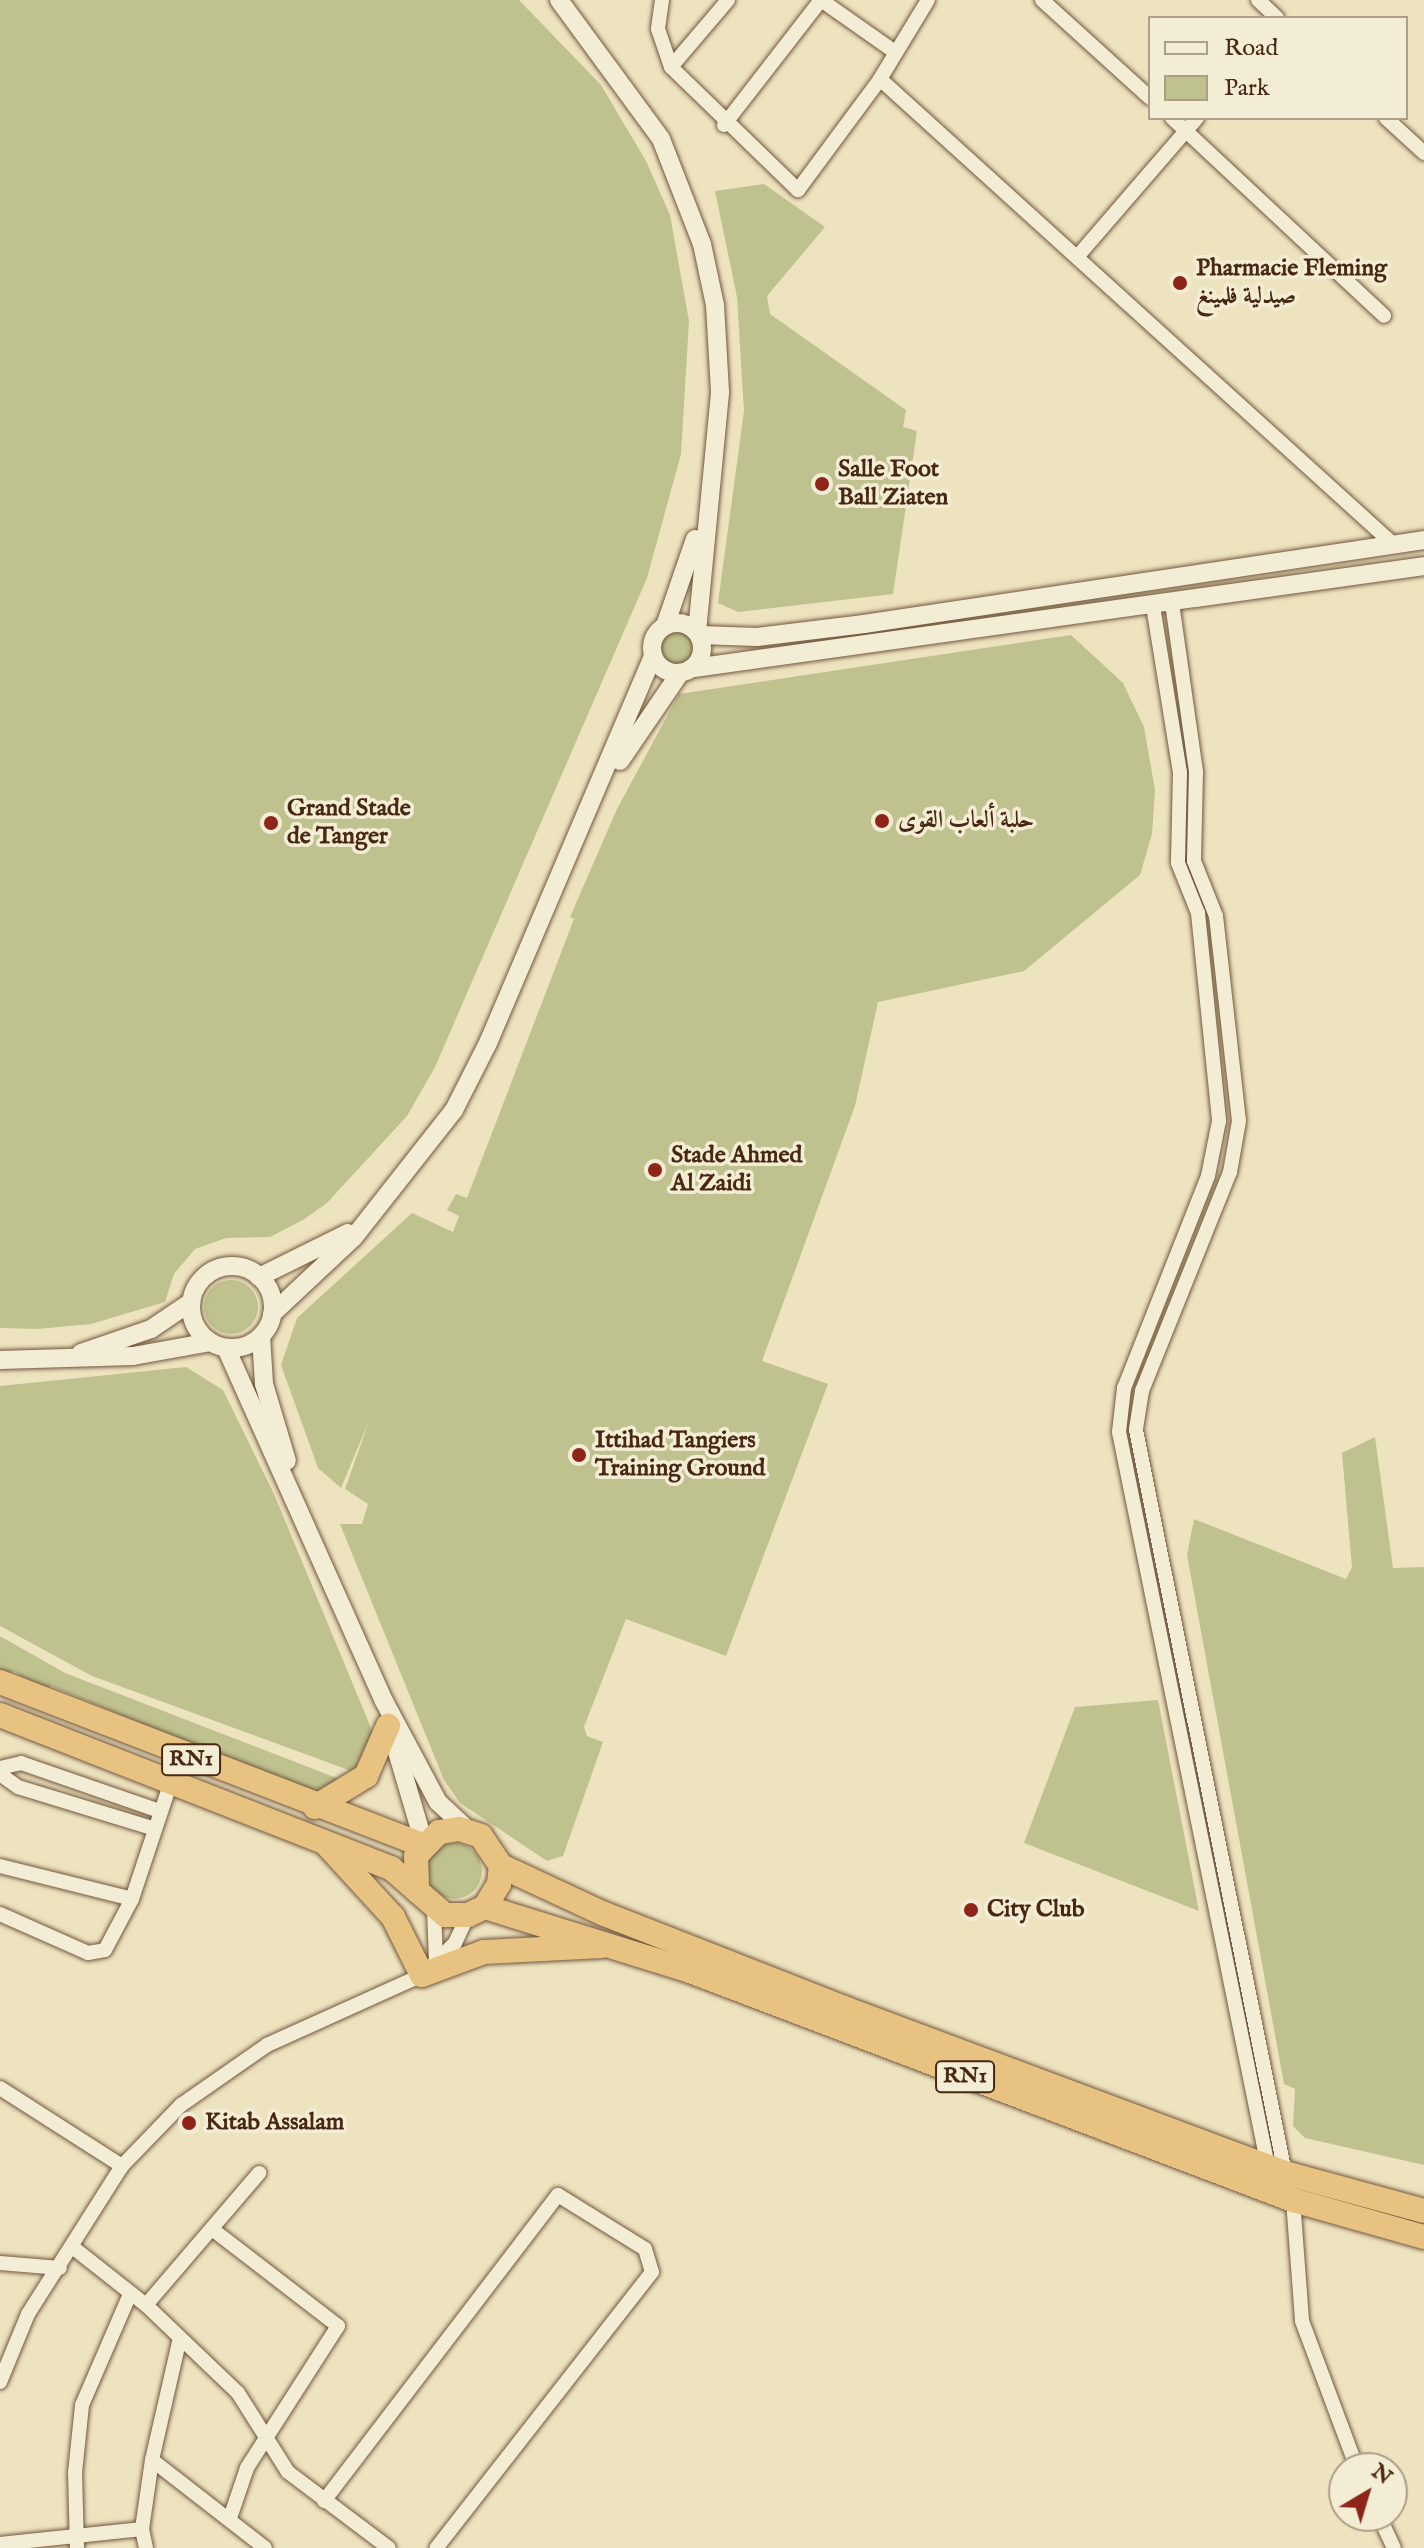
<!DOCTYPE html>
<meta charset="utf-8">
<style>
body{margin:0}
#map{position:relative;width:1424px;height:2548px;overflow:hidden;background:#eee3bf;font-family:"IM FELL English",Amiri,serif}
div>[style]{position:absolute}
.green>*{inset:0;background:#bfc28e}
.round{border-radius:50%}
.roads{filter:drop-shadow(0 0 2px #72573e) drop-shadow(0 0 2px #72573e)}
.minor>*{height:14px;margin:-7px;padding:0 7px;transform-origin:7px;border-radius:7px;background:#f4edd5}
.tertiary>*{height:18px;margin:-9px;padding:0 9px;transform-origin:9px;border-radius:9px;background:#f4edd5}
.tertiary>.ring{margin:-9px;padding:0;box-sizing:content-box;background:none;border:18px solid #f4edd5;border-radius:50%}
.trunk>*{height:24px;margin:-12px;padding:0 12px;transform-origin:12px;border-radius:12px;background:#e7c280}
.dots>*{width:22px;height:22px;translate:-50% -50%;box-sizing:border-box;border:4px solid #f4edd5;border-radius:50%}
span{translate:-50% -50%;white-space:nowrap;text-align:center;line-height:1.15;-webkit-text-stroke:7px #f4edd5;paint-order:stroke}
.shield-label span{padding:2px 6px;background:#f4edd5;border:2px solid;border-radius:6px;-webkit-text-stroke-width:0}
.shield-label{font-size:22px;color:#482813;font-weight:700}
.poi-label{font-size:24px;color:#482813;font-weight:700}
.left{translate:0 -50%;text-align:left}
.legend{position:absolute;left:1148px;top:16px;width:260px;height:104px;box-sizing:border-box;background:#f4edd5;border:2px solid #af9e87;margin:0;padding:10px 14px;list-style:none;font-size:24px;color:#482813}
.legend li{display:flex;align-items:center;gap:16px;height:40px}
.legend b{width:40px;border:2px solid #af9e87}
.north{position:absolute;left:1328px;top:2452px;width:80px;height:80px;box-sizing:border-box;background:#f4edd5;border:2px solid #af9e87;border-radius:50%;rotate:38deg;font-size:22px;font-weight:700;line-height:32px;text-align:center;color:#482813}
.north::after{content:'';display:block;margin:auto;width:28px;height:36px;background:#8f2418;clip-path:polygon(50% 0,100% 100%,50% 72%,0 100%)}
</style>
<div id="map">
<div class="green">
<i style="clip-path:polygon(0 0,519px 0,601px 85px,646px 161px,670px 215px,689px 321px,681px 454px,647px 578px,435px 1067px,407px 1116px,327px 1203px,303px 1220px,270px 1237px,226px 1238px,195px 1249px,174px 1274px,165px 1302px,91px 1324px,37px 1329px,0 1328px)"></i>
<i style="clip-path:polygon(764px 184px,825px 227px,767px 296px,770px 314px,906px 410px,903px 427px,917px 431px,893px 594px,738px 612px,718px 603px,744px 411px,737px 297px,715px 191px)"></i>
<i class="round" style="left:658px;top:630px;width:38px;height:38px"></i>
<i style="clip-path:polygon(1071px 635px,1123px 683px,1144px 727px,1155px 790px,1152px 834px,1140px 875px,1024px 971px,878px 1002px,855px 1106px,762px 1361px,828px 1384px,726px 1656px,626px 1619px,584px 1727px,587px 1736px,603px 1742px,563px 1856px,547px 1861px,460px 1803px,444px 1780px,340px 1524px,362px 1524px,368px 1504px,345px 1489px,369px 1421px,341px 1488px,318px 1468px,281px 1365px,297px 1318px,412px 1213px,453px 1232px,459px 1216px,447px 1210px,456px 1194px,467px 1198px,574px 919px,570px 917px,617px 809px,679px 694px)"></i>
<i class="round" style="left:204px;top:1280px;width:54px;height:54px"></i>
<i style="clip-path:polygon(186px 1367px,223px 1390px,274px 1494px,374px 1735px,354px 1772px,92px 1676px,0 1626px,0 1386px)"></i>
<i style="clip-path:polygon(1375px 1437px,1393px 1568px,1424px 1567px,1424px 2165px,1305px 2138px,1293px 2126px,1295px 2089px,1284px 2084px,1187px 1555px,1194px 1519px,1346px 1579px,1352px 1567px,1342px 1453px)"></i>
<i style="clip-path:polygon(0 1636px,65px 1673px,342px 1780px,316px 1795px,51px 1686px,47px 1690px,13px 1671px,6px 1678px,0 1675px)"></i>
<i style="clip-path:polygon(1158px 1700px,1199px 1911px,1024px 1843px,1075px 1707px)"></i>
<i class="round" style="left:426px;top:1843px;width:56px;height:56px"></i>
</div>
<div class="roads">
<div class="minor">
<i style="left:662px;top:0;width:29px;rotate:98deg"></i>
<i style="left:658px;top:29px;width:40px;rotate:71.1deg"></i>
<i style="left:671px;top:67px;width:177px;rotate:44.1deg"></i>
<i style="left:798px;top:190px;width:138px;rotate:-53.5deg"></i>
<i style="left:880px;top:79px;width:92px;rotate:-58.7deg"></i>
<i style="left:821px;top:0;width:90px;rotate:35.1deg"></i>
<i style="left:1042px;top:0;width:146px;rotate:42.2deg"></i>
<i style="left:1258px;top:0;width:26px;rotate:43deg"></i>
<i style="left:671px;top:67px;width:88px;rotate:-49.6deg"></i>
<i style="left:880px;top:79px;width:692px;rotate:42.19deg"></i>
<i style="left:1172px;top:118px;width:290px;rotate:43deg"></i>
<i style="left:1386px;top:118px;width:52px;rotate:42.6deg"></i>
<i style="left:724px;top:125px;width:158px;rotate:-52.2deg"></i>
<i style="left:1077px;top:257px;width:184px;rotate:-49.2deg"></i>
<i style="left:1172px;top:603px;width:171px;rotate:81.9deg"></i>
<i style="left:1196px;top:772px;width:89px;rotate:91.3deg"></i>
<i style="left:1194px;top:861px;width:59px;rotate:68.2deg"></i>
<i style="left:1216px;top:916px;width:206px;rotate:83.6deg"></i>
<i style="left:1239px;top:1121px;width:52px;rotate:100deg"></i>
<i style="left:1230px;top:1172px;width:236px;rotate:111.9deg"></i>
<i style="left:1142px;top:1391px;width:39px;rotate:99deg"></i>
<i style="left:1136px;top:1430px;width:758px;rotate:78.66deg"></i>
<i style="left:1153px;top:606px;width:168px;rotate:80.8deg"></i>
<i style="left:1180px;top:772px;width:91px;rotate:91.3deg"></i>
<i style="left:1178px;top:863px;width:54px;rotate:68.2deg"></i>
<i style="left:1198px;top:913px;width:209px;rotate:84.2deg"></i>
<i style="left:1219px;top:1121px;width:56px;rotate:101.3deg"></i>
<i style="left:1208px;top:1176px;width:228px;rotate:111.6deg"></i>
<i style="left:1124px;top:1388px;width:44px;rotate:96.5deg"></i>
<i style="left:1119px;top:1432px;width:749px;rotate:78.53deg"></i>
<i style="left:0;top:1768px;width:22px;rotate:-13deg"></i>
<i style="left:21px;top:1763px;width:144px;rotate:19.1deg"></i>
<i style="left:0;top:1774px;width:22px;rotate:36deg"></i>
<i style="left:18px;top:1787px;width:140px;rotate:17deg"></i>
<i style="left:0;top:1866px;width:136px;rotate:14deg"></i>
<i style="left:434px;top:1910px;width:50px;rotate:87.7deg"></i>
<i style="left:0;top:1914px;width:96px;rotate:23.9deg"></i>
<i style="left:88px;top:1953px;width:17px;rotate:-10deg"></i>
<i style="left:105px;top:1950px;width:58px;rotate:-62.1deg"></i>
<i style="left:132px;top:1899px;width:126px;rotate:-71.6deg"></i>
<i style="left:0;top:2088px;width:145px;rotate:32.6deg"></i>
<i style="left:1293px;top:2200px;width:121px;rotate:85.7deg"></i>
<i style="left:1302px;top:2321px;width:157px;rotate:69.5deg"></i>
<i style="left:212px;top:2229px;width:159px;rotate:37.6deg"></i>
<i style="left:338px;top:2326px;width:169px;rotate:122.7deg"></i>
<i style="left:247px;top:2468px;width:53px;rotate:108.8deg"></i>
<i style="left:75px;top:2249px;width:90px;rotate:38.3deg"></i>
<i style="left:146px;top:2305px;width:127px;rotate:43.7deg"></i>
<i style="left:238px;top:2393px;width:93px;rotate:57.7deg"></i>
<i style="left:288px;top:2472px;width:126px;rotate:37deg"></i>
<i style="left:0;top:2263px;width:60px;rotate:4.8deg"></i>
<i style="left:146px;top:2305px;width:174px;rotate:-49.4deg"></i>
<i style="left:0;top:2382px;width:74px;rotate:-67.6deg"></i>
<i style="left:28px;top:2314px;width:175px;rotate:-57.6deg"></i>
<i style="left:122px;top:2166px;width:85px;rotate:-46deg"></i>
<i style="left:181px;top:2105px;width:105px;rotate:-34.9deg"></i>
<i style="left:267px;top:2045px;width:170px;rotate:-24.3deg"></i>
<i style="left:422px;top:1975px;width:46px;rotate:-44.1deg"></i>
<i style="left:455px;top:1943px;width:31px;rotate:-65deg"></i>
<i style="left:152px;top:2460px;width:143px;rotate:37.9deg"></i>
<i style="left:324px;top:2501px;width:385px;rotate:-52.6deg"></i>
<i style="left:558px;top:2195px;width:102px;rotate:31.8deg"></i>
<i style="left:645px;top:2249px;width:24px;rotate:73deg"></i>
<i style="left:652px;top:2272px;width:350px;rotate:128deg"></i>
<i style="left:1379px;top:2516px;width:35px;rotate:65deg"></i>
<i style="left:0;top:2544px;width:143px;rotate:-6deg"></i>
<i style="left:77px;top:2548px;width:75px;rotate:-91.5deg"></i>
<i style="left:75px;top:2473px;width:68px;rotate:-84.1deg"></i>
<i style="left:82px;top:2405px;width:121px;rotate:-66.6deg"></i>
<i style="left:146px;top:2548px;width:19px;rotate:-102deg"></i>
<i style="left:142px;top:2529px;width:70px;rotate:-81.8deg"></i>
<i style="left:152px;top:2460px;width:121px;rotate:-77.1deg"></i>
</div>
<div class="tertiary">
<i style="left:559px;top:0;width:172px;rotate:53.7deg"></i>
<i style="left:661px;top:139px;width:113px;rotate:68.7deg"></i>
<i style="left:702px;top:244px;width:62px;rotate:78deg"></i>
<i style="left:715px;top:305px;width:88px;rotate:86.7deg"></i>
<i style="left:720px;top:393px;width:240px;rotate:95.5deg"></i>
<i class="ring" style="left:652px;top:623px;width:32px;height:32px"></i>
<i style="left:665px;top:626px;width:92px;rotate:-71deg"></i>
<i style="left:699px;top:635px;width:58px;rotate:2deg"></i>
<i style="left:757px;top:637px;width:108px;rotate:-6.9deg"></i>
<i style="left:864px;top:624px;width:566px;rotate:-8.53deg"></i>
<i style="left:694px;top:668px;width:737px;rotate:-7.95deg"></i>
<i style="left:620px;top:761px;width:107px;rotate:-55.7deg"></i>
<i class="ring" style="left:191px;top:1266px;width:64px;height:64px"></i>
<i style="left:259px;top:1277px;width:99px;rotate:-26.3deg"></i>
<i style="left:272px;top:1314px;width:112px;rotate:-43.2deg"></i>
<i style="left:354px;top:1237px;width:162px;rotate:-51.8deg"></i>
<i style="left:454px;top:1110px;width:75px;rotate:-63.1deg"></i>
<i style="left:488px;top:1043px;width:421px;rotate:-66.9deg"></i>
<i style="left:261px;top:1336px;width:48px;rotate:86.4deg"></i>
<i style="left:264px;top:1384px;width:80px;rotate:73.4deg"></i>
<i style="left:226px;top:1348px;width:387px;rotate:65.9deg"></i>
<i style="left:384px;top:1701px;width:115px;rotate:61.9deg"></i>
<i style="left:438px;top:1802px;width:41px;rotate:43deg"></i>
<i style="left:81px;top:1353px;width:74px;rotate:-18.9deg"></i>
<i style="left:151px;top:1329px;width:48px;rotate:-34deg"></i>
<i style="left:0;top:1360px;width:133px;rotate:-1.7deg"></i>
<i style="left:133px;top:1356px;width:78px;rotate:-10.3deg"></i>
<i style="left:393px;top:1738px;width:109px;rotate:73.6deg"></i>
</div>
<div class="trunk">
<i style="left:0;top:1682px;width:452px;rotate:21.1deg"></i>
<i style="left:0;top:1715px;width:420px;rotate:21.4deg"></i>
<i style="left:391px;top:1868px;width:72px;rotate:41deg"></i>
<i style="left:445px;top:1915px;width:23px"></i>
<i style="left:468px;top:1915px;width:19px;rotate:-25deg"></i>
<i style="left:485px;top:1907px;width:27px;rotate:-59deg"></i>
<i style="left:499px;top:1884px;width:18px;rotate:-84deg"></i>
<i style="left:501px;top:1866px;width:36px;rotate:-124deg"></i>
<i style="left:481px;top:1836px;width:23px;rotate:-162deg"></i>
<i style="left:459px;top:1829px;width:20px;rotate:171deg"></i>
<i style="left:439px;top:1832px;width:33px;rotate:134deg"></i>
<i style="left:416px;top:1856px;width:35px;rotate:88deg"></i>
<i style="left:315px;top:1807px;width:60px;rotate:-31.3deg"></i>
<i style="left:366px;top:1776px;width:55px;rotate:-66.3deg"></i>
<i style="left:327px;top:1845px;width:98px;rotate:47.5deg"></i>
<i style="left:393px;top:1917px;width:65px;rotate:63.4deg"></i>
<i style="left:422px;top:1975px;width:66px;rotate:-20.4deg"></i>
<i style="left:484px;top:1952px;width:118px;rotate:-2.9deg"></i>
<i style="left:501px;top:1866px;width:111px;rotate:25deg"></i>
<i style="left:602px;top:1913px;width:260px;rotate:21.4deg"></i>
<i style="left:844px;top:2008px;width:471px;rotate:20.5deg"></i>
<i style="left:1285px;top:2173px;width:144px;rotate:15.3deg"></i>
<i style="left:485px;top:1907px;width:215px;rotate:17.3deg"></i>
<i style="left:690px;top:1971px;width:645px;rotate:20.8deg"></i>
<i style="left:1293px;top:2200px;width:136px;rotate:15.8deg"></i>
</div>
</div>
<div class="dots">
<i style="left:1180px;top:283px;background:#8f2418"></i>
<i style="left:822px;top:484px;background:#8f2418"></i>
<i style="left:882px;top:821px;background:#8f2418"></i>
<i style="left:271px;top:823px;background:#8f2418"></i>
<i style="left:655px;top:1170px;background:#8f2418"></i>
<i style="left:579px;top:1455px;background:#8f2418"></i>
<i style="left:971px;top:1910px;background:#8f2418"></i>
<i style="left:189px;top:2123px;background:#8f2418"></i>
</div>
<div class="shield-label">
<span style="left:191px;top:1760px">RN1</span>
<span style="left:965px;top:2077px">RN1</span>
</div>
<div class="poi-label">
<span class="left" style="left:1196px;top:283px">Pharmacie Fleming<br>صيدلية فلمينغ</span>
<span class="left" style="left:838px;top:484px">Salle Foot<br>Ball Ziaten</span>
<span class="left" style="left:287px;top:823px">Grand Stade<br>de Tanger</span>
<span class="left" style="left:898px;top:821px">حلبة ألعاب القوى</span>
<span class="left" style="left:671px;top:1170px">Stade Ahmed<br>Al Zaidi</span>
<span class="left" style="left:595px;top:1455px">Ittihad Tangiers<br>Training Ground</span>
<span class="left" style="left:987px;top:1910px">City Club</span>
<span class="left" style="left:205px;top:2123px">Kitab Assalam</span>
</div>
<ul class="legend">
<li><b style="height:10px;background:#f4edd5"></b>Road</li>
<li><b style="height:22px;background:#bfc28e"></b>Park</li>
</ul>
<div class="north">N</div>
</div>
